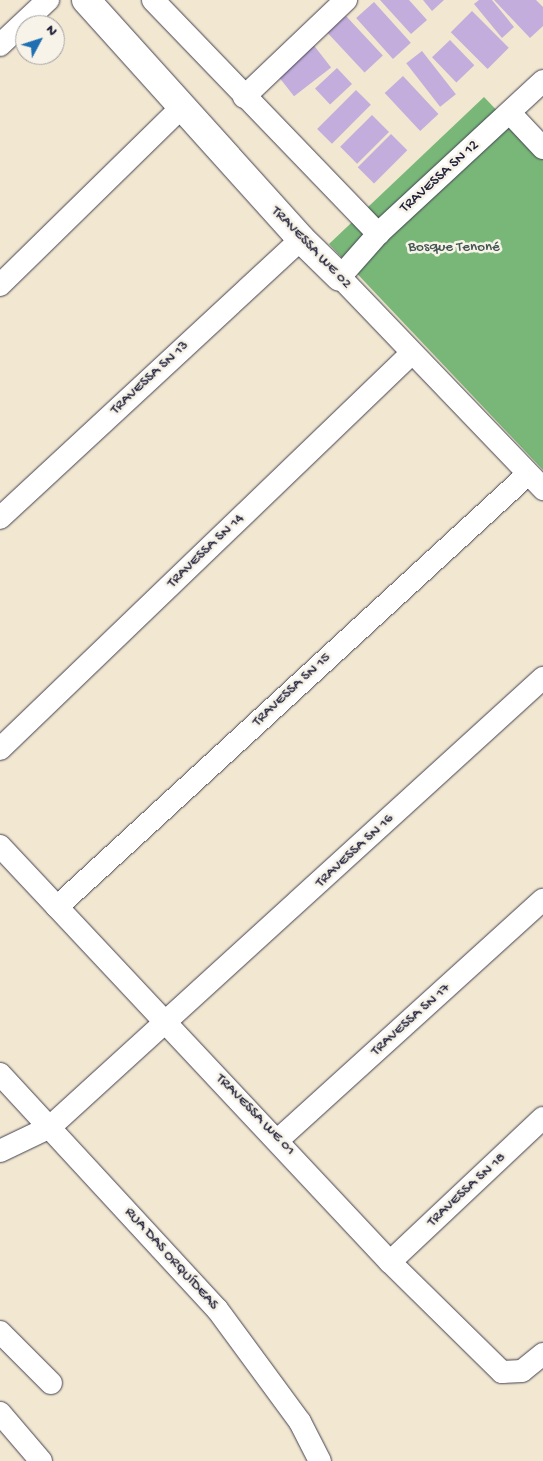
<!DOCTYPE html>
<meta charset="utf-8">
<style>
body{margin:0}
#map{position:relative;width:543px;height:1461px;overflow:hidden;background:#f2e7d0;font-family:"Gochi Hand",sans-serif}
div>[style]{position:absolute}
.forest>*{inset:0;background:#79b778}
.building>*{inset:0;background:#c2addc;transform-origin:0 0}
.roads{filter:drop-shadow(0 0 1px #414051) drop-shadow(0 0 1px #414051)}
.minor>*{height:22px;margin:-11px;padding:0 11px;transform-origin:11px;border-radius:11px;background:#fff}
.tertiary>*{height:28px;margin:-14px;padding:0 14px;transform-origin:14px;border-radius:14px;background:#fff}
span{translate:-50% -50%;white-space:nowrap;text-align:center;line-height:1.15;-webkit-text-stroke:5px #f7f3e8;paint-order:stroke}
.street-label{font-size:15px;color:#22223b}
.park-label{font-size:15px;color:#455854}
.north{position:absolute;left:15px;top:15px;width:50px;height:50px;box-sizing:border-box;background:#f7f3e8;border:1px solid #a29fa3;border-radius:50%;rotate:50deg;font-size:14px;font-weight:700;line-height:20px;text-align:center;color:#22223b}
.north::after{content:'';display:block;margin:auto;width:18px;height:22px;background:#1f6fb2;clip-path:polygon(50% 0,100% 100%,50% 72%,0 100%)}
</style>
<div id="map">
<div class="forest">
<i style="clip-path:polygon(484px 97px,543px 159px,543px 470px,329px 244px)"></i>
</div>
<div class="building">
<i style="clip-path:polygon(380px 0,409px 0,427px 20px,411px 34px)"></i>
<i style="clip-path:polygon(423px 0,444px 0,432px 11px)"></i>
<i style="clip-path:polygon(479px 0,492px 0,514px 27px,502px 38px,474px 4px)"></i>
<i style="clip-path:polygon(494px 0,536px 0,543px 7px,543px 26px,530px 38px)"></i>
<i style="left:374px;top:2px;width:55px;height:24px;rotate:48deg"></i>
<i style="left:472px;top:11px;width:52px;height:30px;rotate:45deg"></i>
<i style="left:346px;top:16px;width:54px;height:25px;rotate:47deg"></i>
<i style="left:450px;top:40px;width:35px;height:25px;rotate:46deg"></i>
<i style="left:312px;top:43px;width:31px;height:47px;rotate:52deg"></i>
<i style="left:422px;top:51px;width:55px;height:20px;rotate:52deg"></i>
<i style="left:337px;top:68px;width:22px;height:30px;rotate:47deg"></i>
<i style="left:403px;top:76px;width:52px;height:25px;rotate:47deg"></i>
<i style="left:356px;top:90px;width:21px;height:55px;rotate:45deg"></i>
<i style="left:372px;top:115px;width:24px;height:45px;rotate:45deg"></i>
<i style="left:391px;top:134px;width:23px;height:47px;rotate:45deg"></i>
</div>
<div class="roads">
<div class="minor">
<i style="left:153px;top:0;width:325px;rotate:46.1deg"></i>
<i style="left:0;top:45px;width:66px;rotate:-43.2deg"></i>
<i style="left:543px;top:81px;width:225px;rotate:137.2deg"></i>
<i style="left:378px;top:234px;width:57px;rotate:131.5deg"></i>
<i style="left:340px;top:277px;width:294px;rotate:46.2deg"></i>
<i style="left:244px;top:97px;width:141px;rotate:-43.6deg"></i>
<i style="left:510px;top:113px;width:48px;rotate:46.7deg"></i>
<i style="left:0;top:285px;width:255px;rotate:-44.4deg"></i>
<i style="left:0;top:518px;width:410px;rotate:-42.8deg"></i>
<i style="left:0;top:749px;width:571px;rotate:-43.87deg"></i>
<i style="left:0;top:846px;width:570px;rotate:46.85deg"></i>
<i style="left:390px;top:1262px;width:157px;rotate:44.5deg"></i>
<i style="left:502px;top:1372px;width:20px;rotate:-3deg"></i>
<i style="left:522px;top:1371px;width:27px;rotate:-39deg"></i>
<i style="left:57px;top:907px;width:640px;rotate:-42.59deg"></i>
<i style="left:0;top:1074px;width:320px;rotate:47.3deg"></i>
<i style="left:217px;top:1309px;width:140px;rotate:53.7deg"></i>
<i style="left:300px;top:1422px;width:44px;rotate:62.9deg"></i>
<i style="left:279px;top:1139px;width:356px;rotate:-42.2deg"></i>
<i style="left:0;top:1151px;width:55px;rotate:-25.6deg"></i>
<i style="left:50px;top:1127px;width:667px;rotate:-42.33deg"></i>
<i style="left:390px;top:1262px;width:210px;rotate:-43.3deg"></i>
<i style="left:0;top:1332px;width:72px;rotate:45deg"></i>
<i style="left:0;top:1413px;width:63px;rotate:49.5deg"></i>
</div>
<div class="tertiary">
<i style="left:86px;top:0;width:321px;rotate:48deg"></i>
<i style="left:301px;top:239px;width:54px;rotate:44.3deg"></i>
</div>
</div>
<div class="street-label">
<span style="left:440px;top:177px;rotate:-42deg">TRAVESSA SN 12</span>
<span style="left:311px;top:248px;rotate:46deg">TRAVESSA WE 02</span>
<span style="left:150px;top:378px;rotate:-43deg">TRAVESSA SN 13</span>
<span style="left:206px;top:551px;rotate:-44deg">TRAVESSA SN 14</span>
<span style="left:292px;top:690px;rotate:-43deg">TRAVESSA SN 15</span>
<span style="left:355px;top:851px;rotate:-43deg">TRAVESSA SN 16</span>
<span style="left:411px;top:1020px;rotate:-42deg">TRAVESSA SN 17</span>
<span style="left:255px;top:1115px;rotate:46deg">TRAVESSA WE 01</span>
<span style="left:467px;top:1190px;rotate:-43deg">TRAVESSA SN 18</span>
<span style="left:171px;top:1259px;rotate:48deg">RUA DAS ORQUÍDEAS</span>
</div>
<div class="park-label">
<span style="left:454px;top:248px">Bosque Tenoné</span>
</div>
<div class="north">N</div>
</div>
